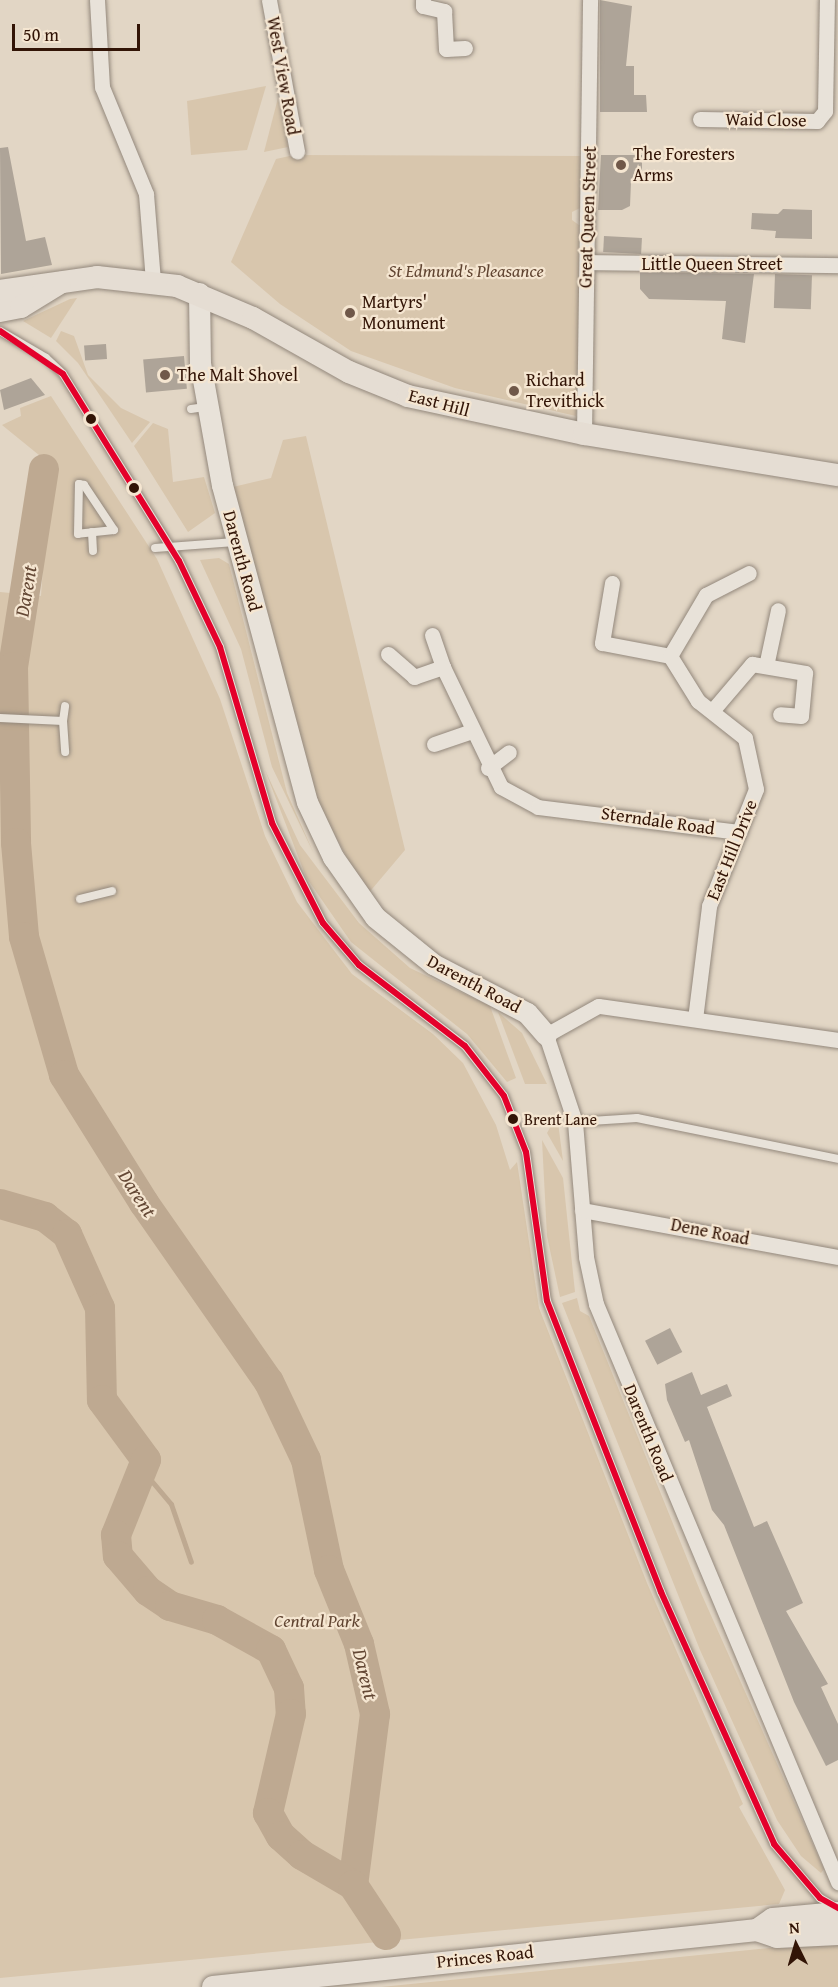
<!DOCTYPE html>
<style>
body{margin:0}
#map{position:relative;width:838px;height:1987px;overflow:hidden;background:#e2d6c5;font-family:"Gentium Book Plus",serif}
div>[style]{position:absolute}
.green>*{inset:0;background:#d8c6ad}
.stream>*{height:5px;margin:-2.5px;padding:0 2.5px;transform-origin:2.5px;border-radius:2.5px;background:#bea991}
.river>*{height:30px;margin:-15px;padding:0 15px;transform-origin:15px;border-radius:15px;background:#bea991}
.building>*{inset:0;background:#aea498;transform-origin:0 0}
.roads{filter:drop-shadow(0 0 2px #93887c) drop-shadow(0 0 2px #93887c)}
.lane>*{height:8px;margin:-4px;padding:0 4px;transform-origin:4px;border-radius:4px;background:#e8e2d9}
.street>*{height:15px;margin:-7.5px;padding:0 7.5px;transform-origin:7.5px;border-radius:7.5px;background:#e8e2d9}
.secondary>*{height:21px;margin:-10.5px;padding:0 10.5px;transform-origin:10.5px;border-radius:10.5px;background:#e8e2d9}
.primary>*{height:22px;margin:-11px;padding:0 11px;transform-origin:11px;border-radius:11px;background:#e5ddd3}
.bus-1>*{height:6px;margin:-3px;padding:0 3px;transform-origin:3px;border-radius:3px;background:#e4002b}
.dots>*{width:16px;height:16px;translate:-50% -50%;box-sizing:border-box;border:3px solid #f5e6d1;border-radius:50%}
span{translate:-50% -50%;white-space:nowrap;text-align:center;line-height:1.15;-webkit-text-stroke:4.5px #f5e6d1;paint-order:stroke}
.bus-label{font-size:16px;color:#321406}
.left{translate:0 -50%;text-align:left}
.street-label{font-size:18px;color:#321406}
.poi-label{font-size:18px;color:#321406}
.park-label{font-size:18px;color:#614532;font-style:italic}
.water-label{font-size:20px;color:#644835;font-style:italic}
.north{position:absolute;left:766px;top:1915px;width:60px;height:60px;-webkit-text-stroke:4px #f5e6d1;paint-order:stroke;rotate:355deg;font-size:16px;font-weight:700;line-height:24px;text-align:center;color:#321406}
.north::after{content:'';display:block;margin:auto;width:21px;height:27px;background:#321406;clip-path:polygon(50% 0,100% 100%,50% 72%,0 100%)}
.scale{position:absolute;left:12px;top:24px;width:128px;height:27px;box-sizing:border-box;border:3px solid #321406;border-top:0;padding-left:8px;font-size:18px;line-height:21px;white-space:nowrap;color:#321406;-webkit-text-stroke:4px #f5e6d1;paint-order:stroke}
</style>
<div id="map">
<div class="green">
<i style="clip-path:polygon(266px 86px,247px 150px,191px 155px,187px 101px)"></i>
<i style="clip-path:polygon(278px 98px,288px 147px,264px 152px)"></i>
<i style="clip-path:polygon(294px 155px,583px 156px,582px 207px,572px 212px,572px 220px,583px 228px,576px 416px,455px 388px,351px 351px,280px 304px,231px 262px,276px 159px)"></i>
<i style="clip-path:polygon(77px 298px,51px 338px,23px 321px,70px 299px)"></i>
<i style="clip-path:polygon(61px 331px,74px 336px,88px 375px,121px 408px,150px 422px,132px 443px,78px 363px,56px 341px)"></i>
<i style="clip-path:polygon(51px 396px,157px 559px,220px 699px,265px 836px,297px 902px,352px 974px,433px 1034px,463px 1063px,496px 1125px,510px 1170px,517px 1162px,539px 1308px,647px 1583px,743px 1804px,739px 1807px,785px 1890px,779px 1904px,0 1978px,0 592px,41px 596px,50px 464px,2px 425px,21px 416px,20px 408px)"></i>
<i style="clip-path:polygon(153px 423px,168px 429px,173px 482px,204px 477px,215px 513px,188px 532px,134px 446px)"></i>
<i style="clip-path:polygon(306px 436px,405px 850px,367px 895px,318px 804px,233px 487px,271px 478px,283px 440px)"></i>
<i style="clip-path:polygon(219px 558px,229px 564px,287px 793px,314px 854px,272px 767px,241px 649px,200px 560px)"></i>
<i style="clip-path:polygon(265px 770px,300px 845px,359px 923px,410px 968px,490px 1006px,516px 1078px,507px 1082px,467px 1034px,351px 942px,306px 877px)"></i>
<i style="clip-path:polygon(498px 1012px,522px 1033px,547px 1084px,525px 1084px)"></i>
<i style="clip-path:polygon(557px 1115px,563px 1161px,547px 1133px)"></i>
<i style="clip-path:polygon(542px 1140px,563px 1178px,575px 1292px,560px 1297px,547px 1236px)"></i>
<i style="clip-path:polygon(577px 1298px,580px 1311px,589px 1316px,701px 1593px,824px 1869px,821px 1873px,801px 1856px,777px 1820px,700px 1650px,562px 1303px)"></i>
<i style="clip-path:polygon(829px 1942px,838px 1944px,838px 1987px,381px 1987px)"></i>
</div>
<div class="stream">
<i style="left:144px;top:1472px;width:42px;rotate:49.8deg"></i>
<i style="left:171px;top:1504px;width:61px;rotate:71deg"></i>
</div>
<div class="river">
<i style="left:44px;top:469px;width:200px;rotate:98.9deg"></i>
<i style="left:13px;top:667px;width:176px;rotate:89deg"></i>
<i style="left:16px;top:843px;width:94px;rotate:85.1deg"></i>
<i style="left:24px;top:937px;width:144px;rotate:73.8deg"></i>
<i style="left:64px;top:1075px;width:151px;rotate:58deg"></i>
<i style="left:144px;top:1203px;width:218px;rotate:55.1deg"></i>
<i style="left:269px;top:1382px;width:86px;rotate:64.6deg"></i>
<i style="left:306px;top:1460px;width:112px;rotate:78.2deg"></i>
<i style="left:329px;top:1570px;width:80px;rotate:67.9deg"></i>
<i style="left:359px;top:1644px;width:72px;rotate:77.1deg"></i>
<i style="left:375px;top:1714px;width:172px;rotate:97.3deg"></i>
<i style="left:0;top:1204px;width:47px;rotate:16.1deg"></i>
<i style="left:45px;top:1217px;width:28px;rotate:38deg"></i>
<i style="left:67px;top:1234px;width:81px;rotate:66deg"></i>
<i style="left:100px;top:1308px;width:92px;rotate:88.8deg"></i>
<i style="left:102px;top:1400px;width:74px;rotate:53.7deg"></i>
<i style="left:146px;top:1460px;width:81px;rotate:111.8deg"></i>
<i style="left:116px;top:1535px;width:21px;rotate:85deg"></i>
<i style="left:118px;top:1556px;width:46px;rotate:49.4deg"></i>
<i style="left:148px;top:1591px;width:27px;rotate:34deg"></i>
<i style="left:170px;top:1606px;width:49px;rotate:16.6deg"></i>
<i style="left:217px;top:1620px;width:62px;rotate:29.1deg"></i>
<i style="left:271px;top:1650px;width:42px;rotate:64.7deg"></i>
<i style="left:289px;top:1688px;width:26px;rotate:86deg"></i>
<i style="left:291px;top:1714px;width:102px;rotate:103.1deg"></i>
<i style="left:268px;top:1813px;width:26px;rotate:61deg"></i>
<i style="left:281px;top:1836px;width:28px;rotate:42deg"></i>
<i style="left:302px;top:1855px;width:59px;rotate:30.5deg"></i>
<i style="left:353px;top:1885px;width:60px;rotate:56.6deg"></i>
</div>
<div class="building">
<i style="clip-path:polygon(600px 0,632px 6px,626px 66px,634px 66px,634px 95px,646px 95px,647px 112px,600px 112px)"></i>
<i style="clip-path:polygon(8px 147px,26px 241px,45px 237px,52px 265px,1px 274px,0 148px)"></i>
<i style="clip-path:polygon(601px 155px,642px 155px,642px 170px,635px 170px,631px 182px,630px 206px,622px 210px,598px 210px)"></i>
<i style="clip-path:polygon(783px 209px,812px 210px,812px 239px,775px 238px,776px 231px,751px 229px,752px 213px,778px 214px)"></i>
<i style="left:604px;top:236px;width:38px;height:16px;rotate:3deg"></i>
<i style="clip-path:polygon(640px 272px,754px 274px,745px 343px,722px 339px,726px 301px,649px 299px,640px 289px)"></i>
<i style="left:775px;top:274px;width:37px;height:34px;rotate:2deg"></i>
<i style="left:106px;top:344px;width:15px;height:22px;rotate:86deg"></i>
<i style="left:184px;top:356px;width:33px;height:41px;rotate:85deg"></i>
<i style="clip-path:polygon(31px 378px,45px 395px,4px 410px,0 390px)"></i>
<i style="left:670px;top:1328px;width:27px;height:28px;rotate:63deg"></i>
<i style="clip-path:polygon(692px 1372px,701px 1395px,727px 1384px,732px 1396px,707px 1407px,754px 1527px,767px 1521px,803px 1603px,786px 1611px,828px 1684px,821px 1687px,838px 1724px,838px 1760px,826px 1766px,794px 1702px,724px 1525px,712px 1510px,689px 1440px,685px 1442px,667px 1400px,665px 1384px)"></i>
</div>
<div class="roads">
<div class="lane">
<i style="left:0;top:331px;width:53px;rotate:30.4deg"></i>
<i style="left:46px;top:358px;width:23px;rotate:43deg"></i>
<i style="left:63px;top:374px;width:220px;rotate:58.2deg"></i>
<i style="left:179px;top:561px;width:95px;rotate:64.5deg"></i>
<i style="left:220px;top:647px;width:184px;rotate:73.5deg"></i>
<i style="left:272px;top:823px;width:112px;rotate:63deg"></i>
<i style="left:323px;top:923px;width:55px;rotate:49.4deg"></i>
<i style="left:359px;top:965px;width:133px;rotate:37.4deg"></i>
<i style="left:465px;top:1046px;width:63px;rotate:52deg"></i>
<i style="left:504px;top:1096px;width:60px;rotate:68.6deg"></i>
<i style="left:526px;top:1152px;width:150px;rotate:82deg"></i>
<i style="left:547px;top:1301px;width:313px;rotate:68.6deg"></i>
<i style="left:661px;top:1592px;width:276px;rotate:65.8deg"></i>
<i style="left:774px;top:1844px;width:71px;rotate:49.6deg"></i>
<i style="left:820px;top:1898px;width:16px;rotate:30deg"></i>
<i style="left:191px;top:409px;width:15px;rotate:-8deg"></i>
<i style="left:79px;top:484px;width:5px;rotate:11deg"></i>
<i style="left:84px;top:485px;width:54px;rotate:56.3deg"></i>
<i style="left:114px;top:530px;width:36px;rotate:174deg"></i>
<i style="left:78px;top:534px;width:50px;rotate:-88.9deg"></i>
<i style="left:92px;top:532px;width:19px;rotate:87deg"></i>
<i style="left:155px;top:548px;width:80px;rotate:-4.3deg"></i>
<i style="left:0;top:718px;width:63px;rotate:2.7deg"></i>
<i style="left:63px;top:721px;width:15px;rotate:-82deg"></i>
<i style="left:63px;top:721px;width:31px;rotate:86deg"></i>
<i style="left:80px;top:899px;width:33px;rotate:-14deg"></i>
<i style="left:575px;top:1122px;width:62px;rotate:-3.7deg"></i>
<i style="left:637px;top:1118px;width:205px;rotate:11.5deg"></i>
</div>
<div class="street">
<i style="left:97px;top:0;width:87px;rotate:86.7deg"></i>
<i style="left:102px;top:87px;width:116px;rotate:67.6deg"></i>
<i style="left:146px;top:194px;width:87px;rotate:85.4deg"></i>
<i style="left:269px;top:0;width:154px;rotate:79.5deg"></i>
<i style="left:423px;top:0;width:6px;rotate:90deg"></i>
<i style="left:423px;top:6px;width:22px;rotate:13deg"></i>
<i style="left:444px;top:11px;width:38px;rotate:87deg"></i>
<i style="left:446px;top:49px;width:19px;rotate:-3deg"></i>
<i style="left:700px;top:119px;width:117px;rotate:1deg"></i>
<i style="left:817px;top:121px;width:13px;rotate:-51deg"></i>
<i style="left:825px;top:111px;width:111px;rotate:-89deg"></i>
<i style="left:587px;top:262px;width:251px;rotate:0.7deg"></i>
<i style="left:584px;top:434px;width:434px;rotate:-89.2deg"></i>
<i style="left:612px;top:583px;width:61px;rotate:99.5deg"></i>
<i style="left:602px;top:643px;width:69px;rotate:10.8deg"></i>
<i style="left:432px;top:635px;width:34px;rotate:71deg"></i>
<i style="left:388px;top:654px;width:35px;rotate:41deg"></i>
<i style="left:414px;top:677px;width:31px;rotate:-19deg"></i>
<i style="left:443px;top:667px;width:133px;rotate:64.2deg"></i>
<i style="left:501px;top:787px;width:42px;rotate:28.4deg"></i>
<i style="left:538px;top:807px;width:203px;rotate:7.1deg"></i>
<i style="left:766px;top:666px;width:57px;rotate:-77.9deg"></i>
<i style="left:712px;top:711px;width:62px;rotate:-49.6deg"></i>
<i style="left:752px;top:664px;width:54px;rotate:9.6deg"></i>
<i style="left:805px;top:673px;width:43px;rotate:95.3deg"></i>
<i style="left:801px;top:716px;width:21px;rotate:-175deg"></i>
<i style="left:434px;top:744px;width:39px;rotate:-19deg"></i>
<i style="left:488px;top:768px;width:26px;rotate:-37deg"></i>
<i style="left:695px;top:1019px;width:114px;rotate:-82.9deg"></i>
<i style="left:709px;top:906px;width:126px;rotate:-68.1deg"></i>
<i style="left:756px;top:789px;width:52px;rotate:-102.2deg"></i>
<i style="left:745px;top:738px;width:60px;rotate:-141.8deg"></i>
<i style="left:698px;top:701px;width:53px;rotate:-121.9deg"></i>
<i style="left:670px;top:656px;width:71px;rotate:-59.5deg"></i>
<i style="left:706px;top:595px;width:48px;rotate:-27.1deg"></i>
<i style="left:838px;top:1040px;width:242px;rotate:-171.9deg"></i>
<i style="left:598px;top:1006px;width:60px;rotate:150.9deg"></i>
<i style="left:546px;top:1035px;width:92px;rotate:71.6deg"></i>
<i style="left:575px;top:1122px;width:135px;rotate:85.3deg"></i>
<i style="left:586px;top:1257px;width:48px;rotate:78deg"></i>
<i style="left:596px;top:1304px;width:627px;rotate:67.28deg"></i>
<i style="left:582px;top:1210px;width:260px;rotate:10.4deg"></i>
</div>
<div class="secondary">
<i style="left:199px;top:293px;width:70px;rotate:89.2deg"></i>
<i style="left:200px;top:363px;width:124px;rotate:79.8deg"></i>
<i style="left:222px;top:485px;width:328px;rotate:75deg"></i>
<i style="left:307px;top:802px;width:61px;rotate:64.7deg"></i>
<i style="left:333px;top:857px;width:73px;rotate:55deg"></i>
<i style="left:375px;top:917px;width:75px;rotate:39deg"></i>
<i style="left:433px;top:964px;width:106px;rotate:27.5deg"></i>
<i style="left:527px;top:1013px;width:29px;rotate:49deg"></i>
</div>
<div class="primary">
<i style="left:0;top:291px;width:98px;rotate:-8.2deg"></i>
<i style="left:97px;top:277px;width:81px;rotate:6.4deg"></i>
<i style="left:177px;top:286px;width:82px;rotate:22.8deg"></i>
<i style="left:253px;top:318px;width:110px;rotate:29.4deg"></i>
<i style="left:349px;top:372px;width:64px;rotate:22.1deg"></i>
<i style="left:408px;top:396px;width:180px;rotate:12.2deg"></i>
<i style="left:584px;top:434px;width:257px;rotate:9.2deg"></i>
<i style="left:0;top:311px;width:21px;rotate:-11deg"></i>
<i style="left:21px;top:307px;width:46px;rotate:-31.6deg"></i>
<i style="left:757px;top:1930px;width:19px;rotate:-35deg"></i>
<i style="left:773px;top:1919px;width:65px;rotate:-5.3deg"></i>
<i style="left:213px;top:1987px;width:547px;rotate:-5.98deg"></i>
<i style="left:757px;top:1930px;width:21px;rotate:19deg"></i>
<i style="left:777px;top:1937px;width:61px;rotate:-2.8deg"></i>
</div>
</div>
<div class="bus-1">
<i style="left:0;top:331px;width:76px;rotate:34.3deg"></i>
<i style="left:63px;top:374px;width:220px;rotate:58.2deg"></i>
<i style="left:179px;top:561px;width:95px;rotate:64.5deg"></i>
<i style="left:220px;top:647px;width:184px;rotate:73.5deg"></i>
<i style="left:272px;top:823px;width:112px;rotate:63deg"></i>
<i style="left:323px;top:923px;width:55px;rotate:49.4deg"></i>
<i style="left:359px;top:965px;width:133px;rotate:37.4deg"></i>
<i style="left:465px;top:1046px;width:63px;rotate:52deg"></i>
<i style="left:504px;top:1096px;width:60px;rotate:68.6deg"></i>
<i style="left:526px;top:1152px;width:150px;rotate:82deg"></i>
<i style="left:547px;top:1301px;width:313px;rotate:68.6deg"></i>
<i style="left:661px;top:1592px;width:276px;rotate:65.8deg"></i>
<i style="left:774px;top:1844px;width:71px;rotate:49.6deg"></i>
<i style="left:820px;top:1898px;width:21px;rotate:29deg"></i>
</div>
<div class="dots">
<i style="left:621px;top:165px;background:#705849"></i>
<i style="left:350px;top:313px;background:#705849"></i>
<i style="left:165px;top:375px;background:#705849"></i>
<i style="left:514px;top:391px;background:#705849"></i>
<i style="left:91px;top:419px;background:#321406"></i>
<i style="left:134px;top:488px;background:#321406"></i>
<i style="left:513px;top:1119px;background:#321406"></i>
</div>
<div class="bus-label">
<span class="left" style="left:524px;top:1119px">Brent Lane</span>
</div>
<div class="street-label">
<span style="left:283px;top:76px;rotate:80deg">West View Road</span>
<span style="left:766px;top:120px;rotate:1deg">Waid Close</span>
<span style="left:588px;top:217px;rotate:-88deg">Great Queen Street</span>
<span style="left:712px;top:264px">Little Queen Street</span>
<span style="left:439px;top:403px;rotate:15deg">East Hill</span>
<span style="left:242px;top:561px;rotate:75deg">Darenth Road</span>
<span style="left:658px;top:821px;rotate:8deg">Sterndale Road</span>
<span style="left:732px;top:850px;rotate:-68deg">East Hill Drive</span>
<span style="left:474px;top:984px;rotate:28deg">Darenth Road</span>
<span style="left:710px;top:1232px;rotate:11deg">Dene Road</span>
<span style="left:648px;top:1433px;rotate:68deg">Darenth Road</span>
<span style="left:485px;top:1957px;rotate:-6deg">Princes Road</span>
</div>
<div class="poi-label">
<span class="left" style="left:633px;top:165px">The Foresters<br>Arms</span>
<span class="left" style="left:362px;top:313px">Martyrs'<br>Monument</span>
<span class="left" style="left:177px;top:375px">The Malt Shovel</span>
<span class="left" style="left:526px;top:391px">Richard<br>Trevithick</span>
</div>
<div class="park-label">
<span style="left:466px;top:271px">St Edmund's Pleasance</span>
<span style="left:317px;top:1621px">Central Park</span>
</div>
<div class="water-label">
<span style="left:25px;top:591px;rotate:-81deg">Darent</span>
<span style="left:138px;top:1193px;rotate:57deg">Darent</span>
<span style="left:366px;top:1674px;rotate:76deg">Darent</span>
</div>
<div class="north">N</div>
<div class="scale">50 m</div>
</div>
